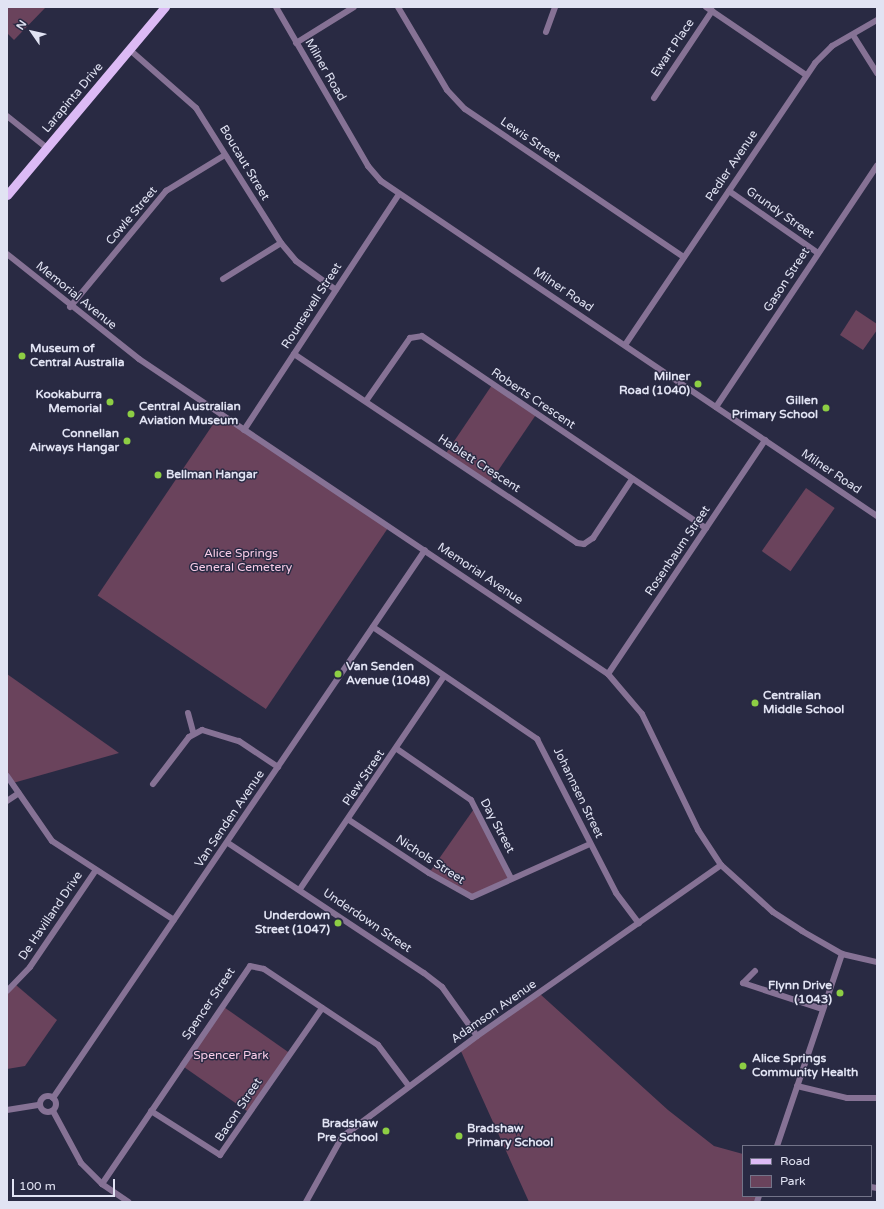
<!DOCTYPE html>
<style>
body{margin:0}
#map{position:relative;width:884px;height:1209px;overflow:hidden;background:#292a43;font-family:"Varela Round",sans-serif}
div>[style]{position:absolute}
.green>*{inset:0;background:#6a435c;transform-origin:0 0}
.street>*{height:6px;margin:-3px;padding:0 3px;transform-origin:3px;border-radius:3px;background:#867295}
.street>.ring{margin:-3px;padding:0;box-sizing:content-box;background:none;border:6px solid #867295;border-radius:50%}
.primary>*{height:9px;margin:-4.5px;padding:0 4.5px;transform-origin:4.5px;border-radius:4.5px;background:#dcbaf5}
.dots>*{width:11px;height:11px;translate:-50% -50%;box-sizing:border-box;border:2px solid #292a43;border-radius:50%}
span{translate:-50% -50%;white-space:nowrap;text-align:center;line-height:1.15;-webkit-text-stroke:3px #292a43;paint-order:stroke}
.street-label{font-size:12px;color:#e1e3f3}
.poi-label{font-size:12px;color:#e1e3f3;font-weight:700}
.left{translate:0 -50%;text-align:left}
.right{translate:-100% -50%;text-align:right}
.park-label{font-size:12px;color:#f8cce7}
.frame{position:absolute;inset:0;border:8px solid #e1e3f3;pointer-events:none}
.legend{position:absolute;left:742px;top:1145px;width:130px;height:52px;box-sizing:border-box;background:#292a43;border:1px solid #737489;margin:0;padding:5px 7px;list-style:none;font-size:12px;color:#e1e3f3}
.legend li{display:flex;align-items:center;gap:8px;height:20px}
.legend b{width:20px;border:1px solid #737489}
.north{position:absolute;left:12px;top:12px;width:40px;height:40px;-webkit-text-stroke:3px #292a43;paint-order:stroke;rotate:304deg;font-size:11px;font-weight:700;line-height:16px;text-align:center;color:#e1e3f3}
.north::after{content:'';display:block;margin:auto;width:14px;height:18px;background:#e1e3f3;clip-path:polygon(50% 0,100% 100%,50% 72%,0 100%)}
.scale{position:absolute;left:12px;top:1179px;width:103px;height:18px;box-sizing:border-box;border:2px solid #e1e3f3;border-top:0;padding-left:5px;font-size:12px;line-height:14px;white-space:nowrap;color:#e1e3f3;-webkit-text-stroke:3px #292a43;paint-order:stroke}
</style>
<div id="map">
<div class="green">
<i style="clip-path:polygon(7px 7px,46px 7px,14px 40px,7px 33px)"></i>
<i style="clip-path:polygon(856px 310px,877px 324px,877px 330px,863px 350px,840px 335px)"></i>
<i style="left:492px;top:385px;width:53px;height:85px;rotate:34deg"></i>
<i style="left:220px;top:414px;width:203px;height:219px;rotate:34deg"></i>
<i style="left:806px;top:488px;width:35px;height:77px;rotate:35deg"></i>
<i style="clip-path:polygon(7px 674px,119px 753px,13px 783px,7px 776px)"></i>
<i style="clip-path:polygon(476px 806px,511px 878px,472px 897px,429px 873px)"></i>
<i style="clip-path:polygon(16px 985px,57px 1020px,25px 1066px,7px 1069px,7px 991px)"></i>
<i style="clip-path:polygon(540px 994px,668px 1110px,714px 1146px,743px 1154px,743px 1196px,759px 1196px,757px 1202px,529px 1202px,460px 1049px)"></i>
<i style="left:221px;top:1005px;width:85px;height:72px;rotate:35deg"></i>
</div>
<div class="street">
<i style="left:276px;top:7px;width:184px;rotate:59.9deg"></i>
<i style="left:368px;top:166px;width:20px;rotate:49deg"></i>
<i style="left:381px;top:181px;width:599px;rotate:34.04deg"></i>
<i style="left:398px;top:7px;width:96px;rotate:59.4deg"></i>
<i style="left:447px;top:90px;width:26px;rotate:47deg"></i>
<i style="left:465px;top:109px;width:264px;rotate:34.1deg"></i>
<i style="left:706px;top:7px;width:121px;rotate:34.2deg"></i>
<i style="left:546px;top:32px;width:27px;rotate:-70deg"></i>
<i style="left:853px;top:35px;width:45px;rotate:57.7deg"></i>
<i style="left:296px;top:43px;width:68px;rotate:-31.8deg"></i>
<i style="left:130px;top:50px;width:88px;rotate:41.3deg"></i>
<i style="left:196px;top:108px;width:160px;rotate:57.8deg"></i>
<i style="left:281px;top:243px;width:23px;rotate:50deg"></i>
<i style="left:296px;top:261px;width:49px;rotate:35.9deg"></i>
<i style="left:654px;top:98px;width:105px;rotate:-56.3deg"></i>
<i style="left:7px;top:116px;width:51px;rotate:38.7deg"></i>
<i style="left:729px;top:191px;width:108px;rotate:34.9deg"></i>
<i style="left:7px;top:254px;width:169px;rotate:38.5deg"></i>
<i style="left:139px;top:359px;width:565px;rotate:33.89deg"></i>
<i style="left:608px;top:674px;width:52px;rotate:49.6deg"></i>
<i style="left:642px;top:714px;width:129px;rotate:64.2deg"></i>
<i style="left:698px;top:830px;width:42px;rotate:56.7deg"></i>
<i style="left:721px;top:865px;width:70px;rotate:42.1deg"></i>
<i style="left:773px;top:912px;width:35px;rotate:33deg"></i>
<i style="left:802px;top:931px;width:46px;rotate:29.9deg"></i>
<i style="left:842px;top:954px;width:36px;rotate:13deg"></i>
<i style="left:223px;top:279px;width:68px;rotate:-31.8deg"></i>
<i style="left:70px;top:307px;width:151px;rotate:-50.4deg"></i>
<i style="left:166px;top:191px;width:69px;rotate:-31.4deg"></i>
<i style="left:625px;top:345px;width:340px;rotate:-56deg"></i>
<i style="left:815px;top:63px;width:24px;rotate:-45deg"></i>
<i style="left:832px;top:46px;width:52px;rotate:-30deg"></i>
<i style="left:294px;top:354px;width:340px;rotate:33.7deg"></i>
<i style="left:577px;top:543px;width:7px;rotate:8deg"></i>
<i style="left:584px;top:544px;width:11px;rotate:-34deg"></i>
<i style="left:593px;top:538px;width:71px;rotate:-56.5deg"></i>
<i style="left:366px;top:401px;width:77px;rotate:-55.1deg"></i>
<i style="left:410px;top:338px;width:12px;rotate:-9deg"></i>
<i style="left:422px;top:336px;width:343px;rotate:34.1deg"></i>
<i style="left:716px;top:407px;width:290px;rotate:-56.3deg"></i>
<i style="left:244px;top:430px;width:282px;rotate:-56.7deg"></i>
<i style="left:373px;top:627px;width:199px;rotate:34.3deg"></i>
<i style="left:537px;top:739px;width:173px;rotate:62.8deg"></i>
<i style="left:616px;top:893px;width:38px;rotate:53deg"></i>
<i style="left:608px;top:674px;width:282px;rotate:-56.1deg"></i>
<i style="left:188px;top:713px;width:20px;rotate:75deg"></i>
<i style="left:397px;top:749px;width:90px;rotate:34.6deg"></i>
<i style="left:471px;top:800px;width:88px;rotate:62.9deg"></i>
<i style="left:7px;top:776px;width:79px;rotate:55.3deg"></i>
<i style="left:52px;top:841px;width:145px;rotate:32.9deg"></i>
<i style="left:153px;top:784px;width:59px;rotate:-52.5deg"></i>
<i style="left:189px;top:737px;width:15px;rotate:-28deg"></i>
<i style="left:202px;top:730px;width:39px;rotate:17deg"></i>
<i style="left:239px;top:741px;width:47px;rotate:33.7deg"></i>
<i style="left:7px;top:801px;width:14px;rotate:-34deg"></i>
<i style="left:349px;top:820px;width:96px;rotate:33.5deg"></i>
<i style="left:429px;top:873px;width:49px;rotate:29.2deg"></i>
<i style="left:472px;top:897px;width:129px;rotate:-24.2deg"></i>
<i style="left:228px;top:843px;width:235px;rotate:33.6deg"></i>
<i style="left:424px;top:973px;width:23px;rotate:38deg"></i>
<i style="left:442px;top:987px;width:60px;rotate:54.5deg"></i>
<i style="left:300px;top:889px;width:255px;rotate:-55.9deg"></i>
<i style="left:755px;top:971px;width:17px;rotate:135deg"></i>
<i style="left:743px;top:983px;width:83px;rotate:18.2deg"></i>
<i style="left:7px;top:991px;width:33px;rotate:-46deg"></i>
<i style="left:30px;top:967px;width:117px;rotate:-55.8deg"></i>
<i style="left:797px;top:1086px;width:51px;rotate:13.5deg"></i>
<i style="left:847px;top:1098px;width:30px"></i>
<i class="ring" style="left:40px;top:1096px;width:10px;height:10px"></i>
<i style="left:53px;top:1098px;width:662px;rotate:-55.83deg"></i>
<i style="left:7px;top:1110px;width:33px;rotate:-9deg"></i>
<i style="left:53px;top:1111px;width:59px;rotate:61.7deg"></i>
<i style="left:81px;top:1163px;width:30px;rotate:45deg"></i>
<i style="left:102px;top:1184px;width:32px;rotate:34deg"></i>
<i style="left:151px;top:1111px;width:82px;rotate:32.5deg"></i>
<i style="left:220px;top:1155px;width:179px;rotate:-55.2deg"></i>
<i style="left:777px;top:1146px;width:203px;rotate:-71.3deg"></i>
<i style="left:102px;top:1184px;width:263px;rotate:-55.8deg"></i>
<i style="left:250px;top:966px;width:14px;rotate:12deg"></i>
<i style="left:264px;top:969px;width:137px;rotate:33.7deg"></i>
<i style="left:378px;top:1045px;width:50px;rotate:53.1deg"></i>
<i style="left:871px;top:1187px;width:6px;rotate:9deg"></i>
<i style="left:306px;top:1202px;width:74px;rotate:-61deg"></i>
<i style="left:342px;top:1137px;width:169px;rotate:-36.8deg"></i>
<i style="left:477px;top:1036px;width:298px;rotate:-35deg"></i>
<i style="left:757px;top:1202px;width:6px;rotate:-72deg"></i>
</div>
<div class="primary">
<i style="left:7px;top:195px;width:246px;rotate:-50deg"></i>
</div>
<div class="dots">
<i style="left:22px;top:356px;background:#8dce44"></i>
<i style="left:698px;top:384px;background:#8dce44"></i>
<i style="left:110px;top:402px;background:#8dce44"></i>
<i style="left:826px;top:408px;background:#8dce44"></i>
<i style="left:131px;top:414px;background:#8dce44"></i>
<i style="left:127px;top:441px;background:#8dce44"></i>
<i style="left:158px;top:475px;background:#8dce44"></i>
<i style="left:338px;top:674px;background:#8dce44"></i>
<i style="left:755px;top:703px;background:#8dce44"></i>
<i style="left:338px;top:923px;background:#8dce44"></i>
<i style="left:840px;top:993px;background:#8dce44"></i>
<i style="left:743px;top:1066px;background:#8dce44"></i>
<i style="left:386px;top:1131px;background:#8dce44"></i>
<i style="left:459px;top:1136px;background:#8dce44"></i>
</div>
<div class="street-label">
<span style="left:673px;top:48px;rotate:-56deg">Ewart Place</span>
<span style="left:325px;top:70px;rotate:60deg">Milner Road</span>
<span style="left:73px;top:98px;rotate:-50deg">Larapinta Drive</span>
<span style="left:530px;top:140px;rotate:34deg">Lewis Street</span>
<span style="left:244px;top:163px;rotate:59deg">Boucaut Street</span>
<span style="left:732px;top:166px;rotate:-56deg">Pedler Avenue</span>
<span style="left:780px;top:213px;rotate:35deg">Grundy Street</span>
<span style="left:132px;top:216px;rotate:-50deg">Cowle Street</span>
<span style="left:787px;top:280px;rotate:-57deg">Gason Street</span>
<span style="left:563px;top:290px;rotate:34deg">Milner Road</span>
<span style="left:76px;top:296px;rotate:39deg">Memorial Avenue</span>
<span style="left:312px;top:306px;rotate:-57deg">Rounsevell Street</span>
<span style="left:533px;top:399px;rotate:34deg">Roberts Crescent</span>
<span style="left:479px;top:464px;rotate:33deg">Hablett Crescent</span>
<span style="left:831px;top:472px;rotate:34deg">Milner Road</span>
<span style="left:678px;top:551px;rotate:-56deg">Rosenbaum Street</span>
<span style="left:480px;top:574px;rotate:34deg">Memorial Avenue</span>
<span style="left:364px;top:778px;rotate:-56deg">Plew Street</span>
<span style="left:578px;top:793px;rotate:64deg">Johannsen Street</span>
<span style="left:230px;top:819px;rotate:-56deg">Van Senden Avenue</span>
<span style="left:497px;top:826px;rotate:62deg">Day Street</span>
<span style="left:430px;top:860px;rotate:33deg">Nichols Street</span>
<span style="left:51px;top:916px;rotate:-56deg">De Havilland Drive</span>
<span style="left:367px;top:921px;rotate:34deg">Underdown Street</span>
<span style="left:209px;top:1004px;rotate:-56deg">Spencer Street</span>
<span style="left:494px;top:1012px;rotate:-35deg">Adamson Avenue</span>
<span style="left:239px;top:1110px;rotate:-56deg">Bacon Street</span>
</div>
<div class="poi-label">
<span class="left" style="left:30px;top:356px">Museum of<br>Central Australia</span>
<span class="right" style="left:690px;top:384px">Milner<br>Road (1040)</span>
<span class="right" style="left:102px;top:402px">Kookaburra<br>Memorial</span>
<span class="right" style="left:818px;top:408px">Gillen<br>Primary School</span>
<span class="left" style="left:139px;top:414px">Central Australian<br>Aviation Museum</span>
<span class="right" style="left:119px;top:441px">Connellan<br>Airways Hangar</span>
<span class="left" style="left:166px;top:475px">Bellman Hangar</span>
<span class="left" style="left:346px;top:674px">Van Senden<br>Avenue (1048)</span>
<span class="left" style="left:763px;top:703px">Centralian<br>Middle School</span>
<span class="right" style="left:330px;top:923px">Underdown<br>Street (1047)</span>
<span class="right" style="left:832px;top:993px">Flynn Drive<br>(1043)</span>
<span class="left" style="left:752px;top:1066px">Alice Springs<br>Community Health</span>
<span class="right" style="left:378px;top:1131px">Bradshaw<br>Pre School</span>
<span class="left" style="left:467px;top:1136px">Bradshaw<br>Primary School</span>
</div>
<div class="park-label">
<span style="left:241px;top:561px">Alice Springs<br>General Cemetery</span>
<span style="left:231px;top:1056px">Spencer Park</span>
</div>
<div class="frame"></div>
<ul class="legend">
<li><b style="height:5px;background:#dcbaf5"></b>Road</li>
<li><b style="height:11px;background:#6a435c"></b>Park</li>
</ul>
<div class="north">N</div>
<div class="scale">100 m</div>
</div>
